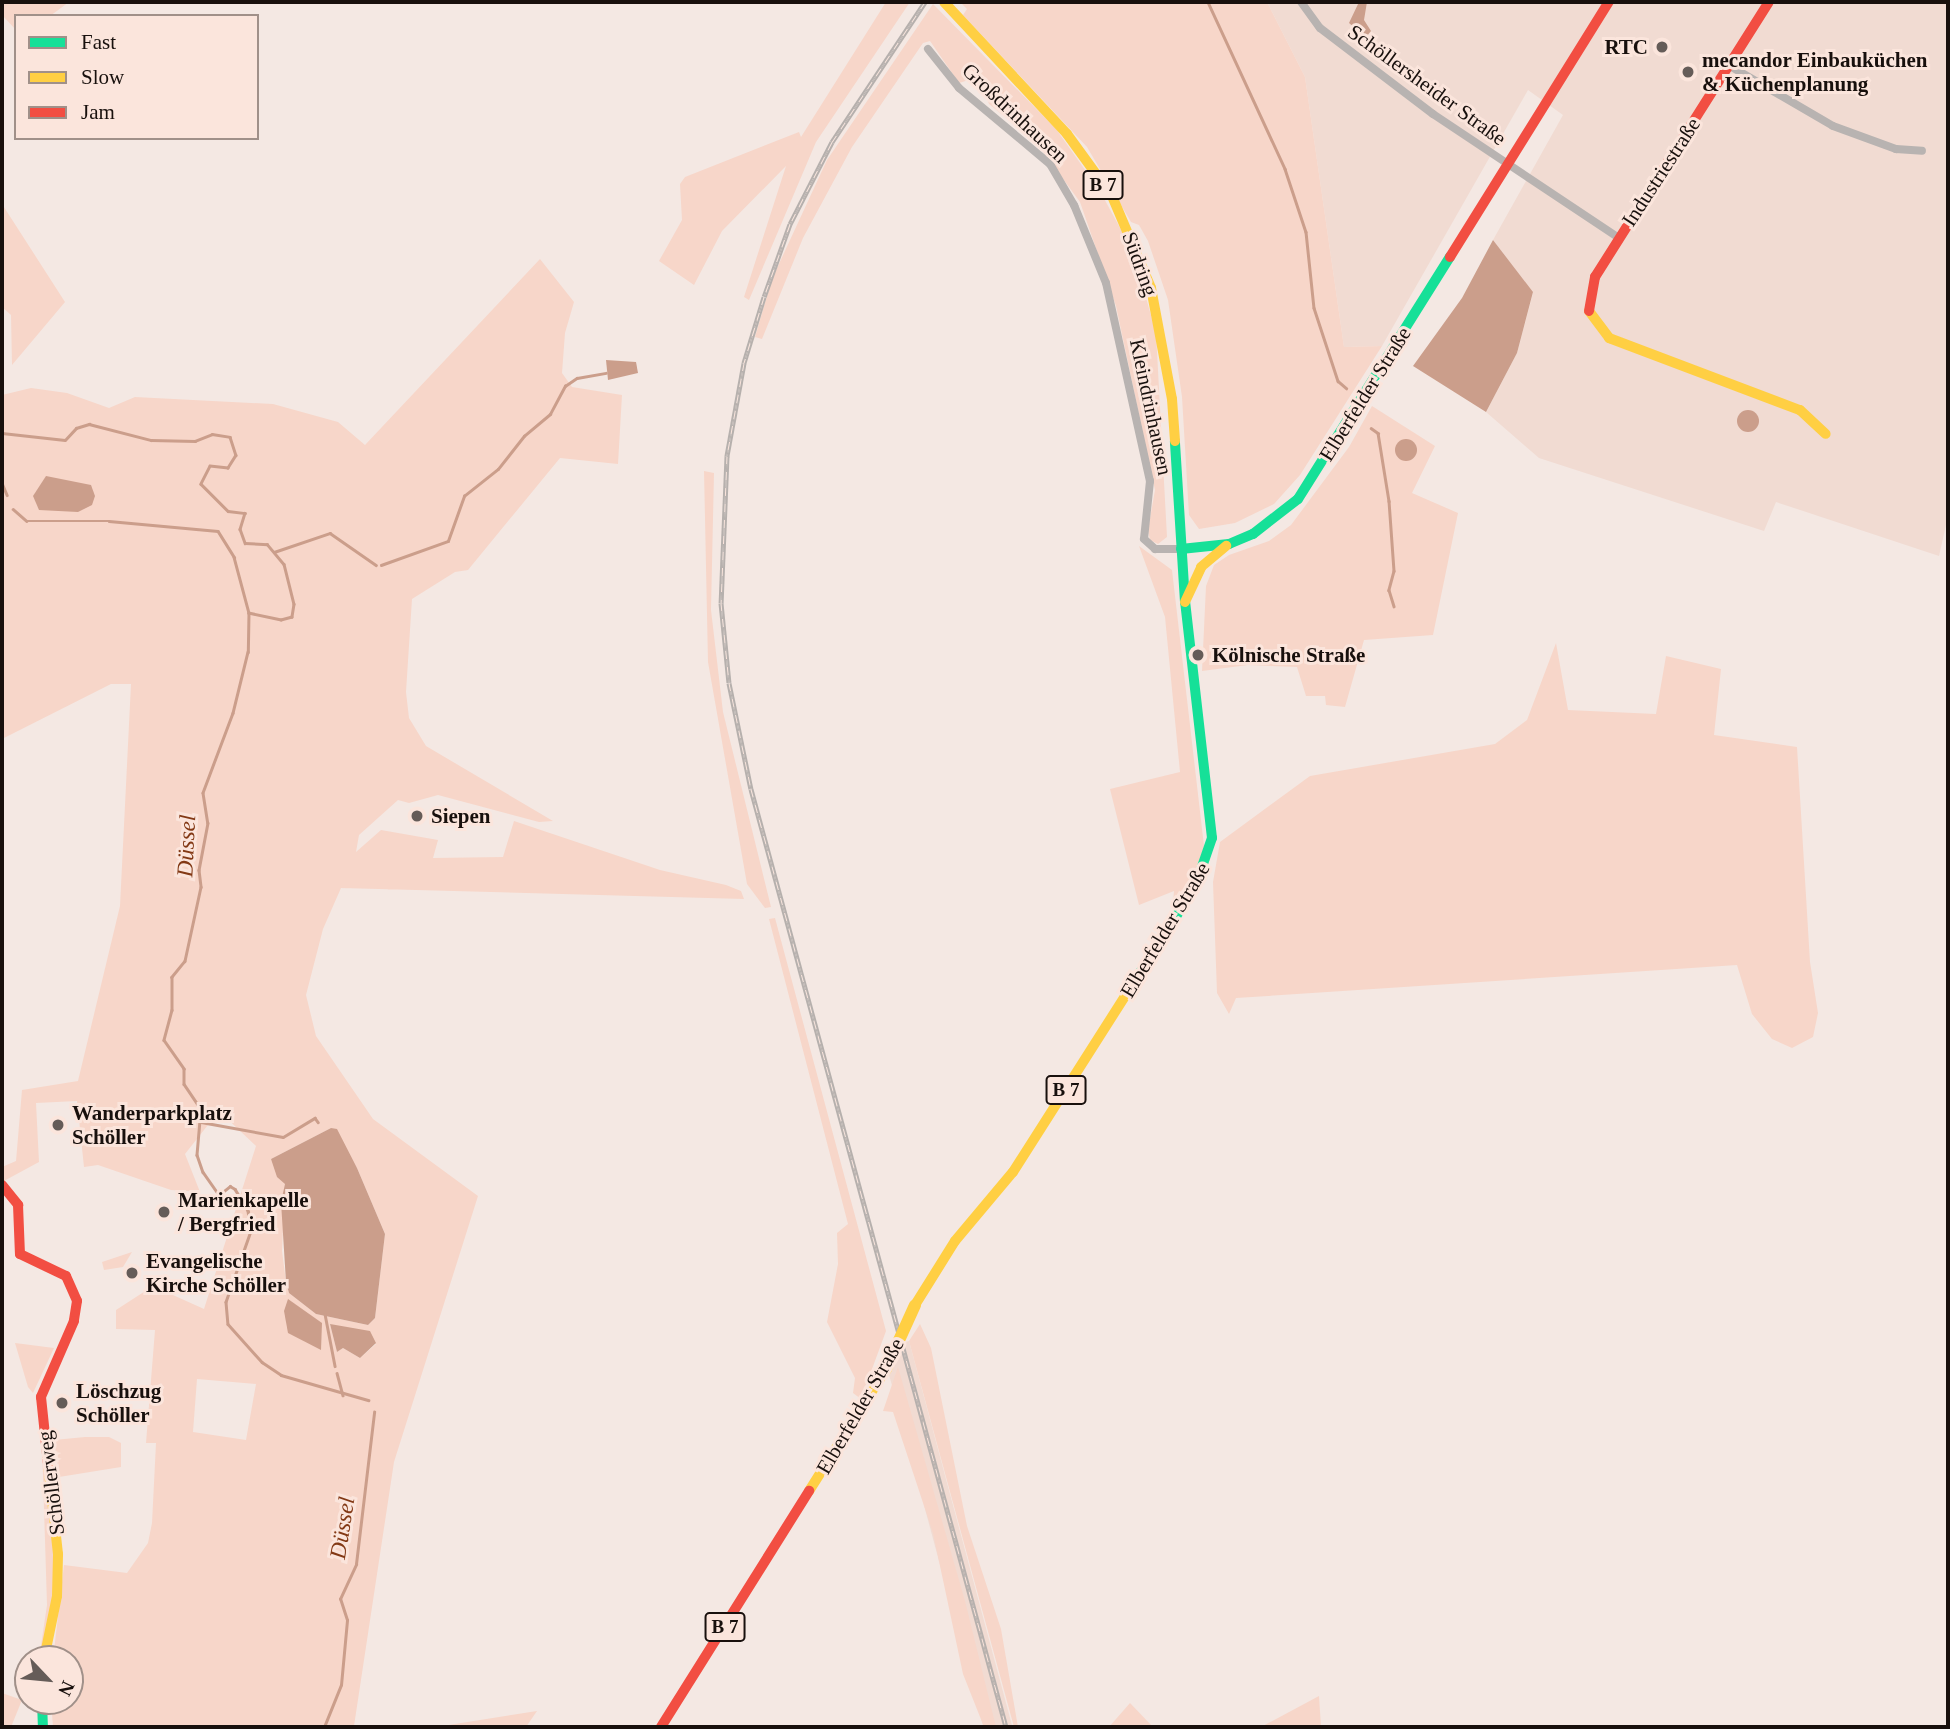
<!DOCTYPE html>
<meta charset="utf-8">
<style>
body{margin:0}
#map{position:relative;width:1950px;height:1729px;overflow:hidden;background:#f4e8e3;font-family:"Times New Roman",serif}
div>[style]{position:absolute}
.built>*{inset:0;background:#f1dbd2;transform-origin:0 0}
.green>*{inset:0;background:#f7d6c9}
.water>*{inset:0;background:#cb9e8b}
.round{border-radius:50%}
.stream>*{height:2.5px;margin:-1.25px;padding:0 1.25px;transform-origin:1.25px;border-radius:1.25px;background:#cb9e8b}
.street>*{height:8px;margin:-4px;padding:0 4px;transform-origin:4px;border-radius:4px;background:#b8b3b1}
.fast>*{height:10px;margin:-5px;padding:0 5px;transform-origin:5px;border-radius:5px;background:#16e098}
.slow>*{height:10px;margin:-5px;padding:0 5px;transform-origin:5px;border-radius:5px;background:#ffcf43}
.jam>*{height:10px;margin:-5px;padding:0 5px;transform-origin:5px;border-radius:5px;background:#f24e42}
.rail>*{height:5px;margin-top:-2.5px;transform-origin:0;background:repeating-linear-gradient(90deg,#fbe5dc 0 8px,#b6b0ad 0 16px);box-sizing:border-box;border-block:2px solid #b6b0ad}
.slow-bridge>*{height:12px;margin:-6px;padding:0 6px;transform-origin:6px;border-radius:6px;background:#ffcf43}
.dots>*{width:19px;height:19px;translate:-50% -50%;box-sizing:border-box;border:4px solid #fbe5dc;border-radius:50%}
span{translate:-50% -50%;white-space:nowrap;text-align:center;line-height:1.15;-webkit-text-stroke:6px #fbe5dc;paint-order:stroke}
.shield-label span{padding:2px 5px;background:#fbe5dc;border:2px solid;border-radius:5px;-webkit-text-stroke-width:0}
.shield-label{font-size:19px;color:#18100d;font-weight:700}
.poi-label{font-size:21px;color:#18100d;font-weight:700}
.right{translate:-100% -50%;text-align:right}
.left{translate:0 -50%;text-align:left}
.street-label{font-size:21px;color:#18100d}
.water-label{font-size:23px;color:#833915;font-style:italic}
.frame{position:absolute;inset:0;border:4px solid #18100d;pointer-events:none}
.legend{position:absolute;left:14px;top:14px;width:245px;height:126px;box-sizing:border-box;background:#fbe5dc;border:2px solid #a09089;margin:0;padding:9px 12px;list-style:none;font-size:21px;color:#18100d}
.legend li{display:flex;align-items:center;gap:14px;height:35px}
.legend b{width:35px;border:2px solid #a09089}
.north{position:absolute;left:14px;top:1645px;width:70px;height:70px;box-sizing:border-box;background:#fbe5dc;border:2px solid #a09089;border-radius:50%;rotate:116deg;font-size:19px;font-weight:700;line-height:28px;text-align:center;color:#18100d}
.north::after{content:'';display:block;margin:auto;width:24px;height:32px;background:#655c58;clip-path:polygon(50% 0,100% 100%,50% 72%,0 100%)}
</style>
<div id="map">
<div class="built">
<i style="clip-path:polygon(1267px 2px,1948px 2px,1948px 516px,1939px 556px,1776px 502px,1764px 531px,1539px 458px,1486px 412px,1517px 353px,1533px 293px,1493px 240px,1563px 115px,1528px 90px,1382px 346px,1344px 347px,1305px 77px)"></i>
<i style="left:909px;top:1341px;width:400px;height:28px;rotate:75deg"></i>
</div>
<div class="green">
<i style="clip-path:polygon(2px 2px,69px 2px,50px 16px,16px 16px,16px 30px,2px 15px)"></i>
<i style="clip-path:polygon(886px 2px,910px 2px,816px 142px,749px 300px,744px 297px,786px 166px,722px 231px,694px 285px,659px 261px,682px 220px,680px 184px,685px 177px,799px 132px,801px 137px)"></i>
<i style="clip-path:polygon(960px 2px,1267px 2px,1305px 77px,1344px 347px,1382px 346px,1300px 475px,1274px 504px,1235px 523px,1199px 529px,1189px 515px,1182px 397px,1168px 300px,1148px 241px,1139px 225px,1131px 222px,1087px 147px,963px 15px,967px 9px)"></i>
<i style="clip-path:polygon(933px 4px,1056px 129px,1100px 191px,1133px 252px,1156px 333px,1167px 537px,1158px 544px,1150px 540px,1148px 530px,1155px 490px,1116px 306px,1080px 202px,1036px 142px,989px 104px,981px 82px,972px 79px,959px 83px,930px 41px,923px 43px,852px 147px,803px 238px,762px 339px,755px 337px,772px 279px,827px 160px)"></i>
<i style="clip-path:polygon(2px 204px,65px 302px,12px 365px,11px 315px,2px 307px)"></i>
<i style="clip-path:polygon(evenodd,540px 259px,574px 302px,565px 333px,562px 373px,572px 387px,622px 395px,618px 464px,560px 458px,468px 570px,455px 572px,412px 599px,406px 692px,409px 718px,426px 746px,553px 821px,539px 822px,438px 795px,409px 803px,398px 800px,359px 835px,356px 852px,381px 830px,438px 840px,433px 858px,503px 857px,514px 821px,660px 870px,726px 885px,741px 891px,744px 899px,341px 888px,323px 929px,306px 995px,316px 1036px,373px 1119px,478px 1196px,394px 1462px,354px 1726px,357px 1727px,53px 1727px,51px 1701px,70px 1701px,70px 1659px,53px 1659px,64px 1565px,127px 1573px,148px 1543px,152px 1523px,156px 1443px,146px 1443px,155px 1330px,116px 1329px,116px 1310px,153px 1286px,204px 1309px,256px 1146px,219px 1111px,185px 1154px,200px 1192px,171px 1190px,98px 1165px,84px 1167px,77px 1101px,36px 1103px,39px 1162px,2px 1182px,2px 1167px,16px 1161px,22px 1090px,78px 1081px,120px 906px,131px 684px,111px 684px,2px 739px,2px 395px,31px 388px,67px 393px,109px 408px,135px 397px,273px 404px,338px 422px,365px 445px,540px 259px,331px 1128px,357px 1168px,385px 1234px,375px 1318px,368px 1325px,316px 1314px,289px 1293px,286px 1282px,282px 1251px,285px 1184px,271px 1159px,331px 1128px,540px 259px,330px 1324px,376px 1344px,360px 1358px,343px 1348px,337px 1352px,330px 1324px,540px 259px,197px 1379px,256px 1384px,246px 1440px,193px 1432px,197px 1379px)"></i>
<i style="clip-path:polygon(1372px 406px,1435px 446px,1412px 493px,1458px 513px,1433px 635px,1364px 640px,1345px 707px,1326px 705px,1325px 696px,1306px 696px,1297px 667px,1248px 665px,1202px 671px,1206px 586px,1214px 565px,1229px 555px,1269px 541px,1291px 525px,1349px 447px)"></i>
<i style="clip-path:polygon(704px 471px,714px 473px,711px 610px,723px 712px,771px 907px,765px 908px,747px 884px,708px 662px)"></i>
<i style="clip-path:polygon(1139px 546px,1172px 570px,1204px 846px,1196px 873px,1173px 903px,1174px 891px,1139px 905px,1110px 789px,1180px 772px,1165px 617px)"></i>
<i style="clip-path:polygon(1556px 643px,1568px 710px,1656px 714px,1666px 656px,1721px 669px,1714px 735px,1797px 747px,1810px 962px,1818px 1013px,1813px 1037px,1792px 1048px,1772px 1039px,1752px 1014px,1737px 965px,1236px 998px,1229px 1014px,1217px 993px,1213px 882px,1220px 842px,1310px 776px,1495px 744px,1527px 720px)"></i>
<i style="clip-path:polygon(775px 918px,886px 1331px,861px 1399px,853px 1393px,855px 1378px,827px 1322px,838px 1264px,837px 1233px,848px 1224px,769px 919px)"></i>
<i style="clip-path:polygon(132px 1252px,123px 1267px,104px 1270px,102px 1262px)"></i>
<i style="clip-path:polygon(920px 1324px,931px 1348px,967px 1526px,1001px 1629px,1018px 1727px,1014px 1727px,909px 1341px)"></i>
<i style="clip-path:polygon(15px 1343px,54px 1348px,33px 1393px,28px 1387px)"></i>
<i style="clip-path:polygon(898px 1367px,965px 1601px,996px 1727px,984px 1727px,963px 1674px,933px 1533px,893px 1412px,883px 1411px)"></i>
<i style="clip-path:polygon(85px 1437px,109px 1437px,121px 1443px,121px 1467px,59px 1477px,54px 1440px)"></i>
<i style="clip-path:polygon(42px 1444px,54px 1527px,53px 1602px,39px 1659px,47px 1605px)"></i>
<i style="clip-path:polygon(2px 1693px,22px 1700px,11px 1727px,2px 1727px)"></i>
<i style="clip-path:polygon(1319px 1696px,1321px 1727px,1261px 1727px)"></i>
<i style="clip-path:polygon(1130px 1703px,1153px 1727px,1109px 1727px)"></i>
<i style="clip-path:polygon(537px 1711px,526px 1727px,436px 1727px)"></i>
</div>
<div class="water">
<i style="clip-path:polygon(1359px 2px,1367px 2px,1364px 20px,1371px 31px,1366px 37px,1349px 23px)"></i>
<i style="clip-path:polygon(1493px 240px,1533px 292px,1517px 353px,1486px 412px,1413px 366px,1462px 298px)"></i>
<i style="clip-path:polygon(606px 360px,636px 362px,638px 373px,608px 380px)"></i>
<i class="round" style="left:1737px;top:410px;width:22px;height:22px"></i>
<i class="round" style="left:1395px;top:439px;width:22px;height:22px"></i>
<i style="clip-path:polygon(46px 476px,91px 485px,95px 496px,92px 505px,78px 512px,39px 510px,33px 496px)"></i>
<i style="clip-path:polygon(331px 1128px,337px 1129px,357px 1168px,385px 1234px,375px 1318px,368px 1325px,316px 1314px,289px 1293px,286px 1282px,281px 1202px,285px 1184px,277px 1177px,271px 1159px)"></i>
<i style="clip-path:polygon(288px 1299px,322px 1323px,321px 1350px,288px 1333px,284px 1311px)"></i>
<i style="clip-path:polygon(330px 1324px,370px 1331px,376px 1343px,360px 1358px,343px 1348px,337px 1352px)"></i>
</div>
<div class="stream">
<i style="left:1208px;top:2px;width:184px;rotate:65.2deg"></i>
<i style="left:1285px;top:169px;width:66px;rotate:71.6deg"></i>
<i style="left:1306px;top:232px;width:76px;rotate:84deg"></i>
<i style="left:1314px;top:308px;width:77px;rotate:71.8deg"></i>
<i style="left:1338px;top:381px;width:11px;rotate:41deg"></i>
<i style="left:1371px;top:428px;width:9px;rotate:36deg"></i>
<i style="left:1378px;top:433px;width:69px;rotate:80.8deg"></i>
<i style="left:1389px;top:501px;width:70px;rotate:85.9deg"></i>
<i style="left:1394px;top:571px;width:20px;rotate:105deg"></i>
<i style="left:1389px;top:590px;width:17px;rotate:73deg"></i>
<i style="left:2px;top:433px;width:63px;rotate:6.3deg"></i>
<i style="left:65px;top:440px;width:16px;rotate:-47deg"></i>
<i style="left:76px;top:428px;width:14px;rotate:-17deg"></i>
<i style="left:89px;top:424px;width:64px;rotate:14.5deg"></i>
<i style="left:151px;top:440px;width:44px;rotate:1.3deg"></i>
<i style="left:195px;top:441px;width:18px;rotate:-22deg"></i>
<i style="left:212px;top:434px;width:18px;rotate:9deg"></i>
<i style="left:230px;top:437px;width:19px;rotate:72deg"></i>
<i style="left:236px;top:455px;width:15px;rotate:122deg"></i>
<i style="left:228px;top:468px;width:18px;rotate:-174deg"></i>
<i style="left:210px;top:466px;width:20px;rotate:117deg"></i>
<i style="left:201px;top:484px;width:38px;rotate:45deg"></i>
<i style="left:228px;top:511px;width:17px;rotate:7deg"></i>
<i style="left:245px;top:513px;width:17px;rotate:107deg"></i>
<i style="left:240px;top:529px;width:15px;rotate:70deg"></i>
<i style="left:245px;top:543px;width:22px;rotate:3deg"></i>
<i style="left:267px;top:544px;width:26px;rotate:50deg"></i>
<i style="left:284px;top:564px;width:41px;rotate:76deg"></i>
<i style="left:294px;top:604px;width:13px;rotate:99deg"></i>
<i style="left:292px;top:617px;width:11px;rotate:165deg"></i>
<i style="left:281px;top:620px;width:33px;rotate:-168deg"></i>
<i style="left:249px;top:613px;width:39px;rotate:91deg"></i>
<i style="left:248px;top:652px;width:63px;rotate:103.8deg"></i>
<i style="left:233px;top:713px;width:85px;rotate:110.6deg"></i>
<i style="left:203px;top:793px;width:30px;rotate:81deg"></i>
<i style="left:208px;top:823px;width:48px;rotate:100.8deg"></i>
<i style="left:199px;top:870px;width:17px;rotate:83deg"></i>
<i style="left:201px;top:887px;width:76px;rotate:102.2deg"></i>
<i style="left:185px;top:961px;width:21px;rotate:129deg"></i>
<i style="left:172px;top:977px;width:33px;rotate:90deg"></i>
<i style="left:172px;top:1010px;width:31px;rotate:105deg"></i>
<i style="left:164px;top:1040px;width:35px;rotate:55deg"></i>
<i style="left:184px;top:1069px;width:15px;rotate:90deg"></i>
<i style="left:184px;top:1084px;width:30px;rotate:56deg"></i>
<i style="left:201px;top:1109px;width:46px;rotate:95deg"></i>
<i style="left:197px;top:1155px;width:18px;rotate:71deg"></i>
<i style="left:203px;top:1172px;width:28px;rotate:55deg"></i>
<i style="left:219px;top:1195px;width:14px;rotate:-39deg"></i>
<i style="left:230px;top:1186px;width:6px;rotate:31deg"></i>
<i style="left:235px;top:1189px;width:26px;rotate:59deg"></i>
<i style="left:248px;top:1211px;width:20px;rotate:81deg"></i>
<i style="left:251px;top:1231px;width:75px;rotate:109.4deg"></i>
<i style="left:226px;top:1302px;width:22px;rotate:85deg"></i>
<i style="left:228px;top:1324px;width:51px;rotate:48.2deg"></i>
<i style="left:262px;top:1362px;width:23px;rotate:34deg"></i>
<i style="left:281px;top:1375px;width:91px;rotate:16deg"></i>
<i style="left:2px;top:483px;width:13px;rotate:67deg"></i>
<i style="left:13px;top:509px;width:18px;rotate:41deg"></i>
<i style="left:27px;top:521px;width:82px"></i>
<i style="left:109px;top:521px;width:109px;rotate:5.2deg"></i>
<i style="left:218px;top:531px;width:31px;rotate:58deg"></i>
<i style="left:234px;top:557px;width:58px;rotate:75deg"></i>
<i style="left:274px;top:552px;width:59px;rotate:-18.7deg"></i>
<i style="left:330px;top:533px;width:56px;rotate:34.8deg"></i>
<i style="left:381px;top:565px;width:71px;rotate:-19.7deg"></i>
<i style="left:448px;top:541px;width:48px;rotate:-70.4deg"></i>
<i style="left:464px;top:496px;width:43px;rotate:-38.5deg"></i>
<i style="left:498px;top:469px;width:42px;rotate:-51.8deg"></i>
<i style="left:524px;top:436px;width:34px;rotate:-40deg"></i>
<i style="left:550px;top:414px;width:32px;rotate:-62deg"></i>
<i style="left:565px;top:386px;width:14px;rotate:-34deg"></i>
<i style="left:577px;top:378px;width:29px;rotate:-10deg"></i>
<i style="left:201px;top:1122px;width:83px;rotate:10.4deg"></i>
<i style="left:283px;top:1137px;width:37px;rotate:-31deg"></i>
<i style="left:315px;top:1118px;width:5px;rotate:53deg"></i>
<i style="left:325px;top:1314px;width:53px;rotate:79.1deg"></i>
<i style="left:337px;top:1373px;width:23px;rotate:75deg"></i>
<i style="left:324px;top:1727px;width:45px;rotate:-68deg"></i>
<i style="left:341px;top:1685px;width:65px;rotate:-84.7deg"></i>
<i style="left:347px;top:1620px;width:22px;rotate:-108deg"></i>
<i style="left:340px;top:1599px;width:38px;rotate:-65deg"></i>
<i style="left:356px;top:1564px;width:153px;rotate:-83.2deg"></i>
</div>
<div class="street">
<i style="left:1301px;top:2px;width:32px;rotate:54deg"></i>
<i style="left:1320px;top:28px;width:142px;rotate:37.3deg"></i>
<i style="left:1433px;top:114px;width:224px;rotate:33.7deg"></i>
<i style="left:928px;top:49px;width:50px;rotate:51.5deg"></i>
<i style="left:959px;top:88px;width:119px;rotate:39.9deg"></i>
<i style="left:1050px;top:164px;width:48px;rotate:59.7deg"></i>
<i style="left:1074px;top:205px;width:84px;rotate:67.7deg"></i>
<i style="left:1106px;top:283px;width:203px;rotate:77.5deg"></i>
<i style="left:1150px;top:481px;width:58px;rotate:95.9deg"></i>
<i style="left:1144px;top:539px;width:15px;rotate:42deg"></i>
<i style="left:1155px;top:549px;width:26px"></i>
<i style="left:1730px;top:66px;width:119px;rotate:30.2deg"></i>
<i style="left:1833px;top:126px;width:67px;rotate:20.1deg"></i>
<i style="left:1896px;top:149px;width:26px;rotate:4deg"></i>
</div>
<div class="fast">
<i style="left:1181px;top:549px;width:48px;rotate:-5.9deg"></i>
<i style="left:1229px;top:544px;width:26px;rotate:-23deg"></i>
<i style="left:1253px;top:534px;width:57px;rotate:-37.9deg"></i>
<i style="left:1298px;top:499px;width:286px;rotate:-57.9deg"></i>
<i style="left:1134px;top:982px;width:113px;rotate:-57.3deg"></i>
<i style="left:1195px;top:887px;width:52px;rotate:-70.9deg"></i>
<i style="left:1212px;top:838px;width:238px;rotate:-96.5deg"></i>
<i style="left:1185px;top:602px;width:161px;rotate:-93.6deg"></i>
<i style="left:42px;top:1701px;width:26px;rotate:88deg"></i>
</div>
<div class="slow">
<i style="left:944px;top:2px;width:180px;rotate:47deg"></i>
<i style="left:1067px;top:134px;width:77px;rotate:54deg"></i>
<i style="left:1112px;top:196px;width:100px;rotate:67deg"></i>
<i style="left:1151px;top:288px;width:113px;rotate:79.3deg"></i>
<i style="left:1172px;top:399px;width:42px;rotate:85.9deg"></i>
<i style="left:1589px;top:311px;width:34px;rotate:53deg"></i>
<i style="left:1609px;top:338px;width:204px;rotate:20.7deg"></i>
<i style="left:1800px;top:410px;width:35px;rotate:43deg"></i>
<i style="left:1185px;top:602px;width:38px;rotate:-65deg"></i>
<i style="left:1201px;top:567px;width:33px;rotate:-40deg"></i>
<i style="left:915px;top:1305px;width:75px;rotate:-58deg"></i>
<i style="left:955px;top:1241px;width:90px;rotate:-50deg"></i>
<i style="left:1013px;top:1172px;width:225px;rotate:-57.5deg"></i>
<i style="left:809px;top:1491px;width:144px;rotate:-57.7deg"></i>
<i style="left:44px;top:1659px;width:64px;rotate:-78.3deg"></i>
<i style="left:57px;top:1596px;width:42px;rotate:-88.6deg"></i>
<i style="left:58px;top:1554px;width:91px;rotate:-96.3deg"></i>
</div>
<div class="jam">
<i style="left:1450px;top:257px;width:301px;rotate:-58.1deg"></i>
<i style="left:1589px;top:311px;width:35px;rotate:-80deg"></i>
<i style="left:1595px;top:277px;width:325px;rotate:-57.7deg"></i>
<i style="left:2px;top:1185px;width:26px;rotate:51deg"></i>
<i style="left:18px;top:1205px;width:49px;rotate:87.7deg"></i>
<i style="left:20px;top:1254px;width:51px;rotate:25.6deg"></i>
<i style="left:66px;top:1276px;width:27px;rotate:66deg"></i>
<i style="left:77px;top:1301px;width:20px;rotate:99deg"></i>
<i style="left:74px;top:1321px;width:83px;rotate:113.5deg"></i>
<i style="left:41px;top:1397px;width:67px;rotate:84deg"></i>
<i style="left:661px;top:1727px;width:279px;rotate:-57.9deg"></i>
</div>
<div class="rail">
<i style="left:925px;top:2px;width:168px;rotate:123.6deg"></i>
<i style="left:832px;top:142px;width:92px;rotate:117.1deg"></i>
<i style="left:790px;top:224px;width:77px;rotate:109.6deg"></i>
<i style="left:764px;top:297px;width:69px;rotate:106.9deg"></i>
<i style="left:744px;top:363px;width:95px;rotate:100.4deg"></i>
<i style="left:727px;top:456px;width:147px;rotate:92.3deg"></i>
<i style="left:721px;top:603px;width:80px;rotate:84.3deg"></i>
<i style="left:729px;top:683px;width:108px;rotate:78.3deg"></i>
<i style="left:751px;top:789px;width:972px;rotate:74.79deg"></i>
</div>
<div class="slow-bridge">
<i style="left:886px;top:1369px;width:70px;rotate:-65.6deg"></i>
</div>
<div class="dots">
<i style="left:1662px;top:47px;background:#655c58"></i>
<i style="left:1688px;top:72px;background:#655c58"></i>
<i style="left:1198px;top:655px;background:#655c58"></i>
<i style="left:417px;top:816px;background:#655c58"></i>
<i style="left:58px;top:1125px;background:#655c58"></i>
<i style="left:164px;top:1212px;background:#655c58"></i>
<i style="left:132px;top:1273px;background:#655c58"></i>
<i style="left:62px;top:1403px;background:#655c58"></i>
</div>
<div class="shield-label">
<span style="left:1103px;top:185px">B 7</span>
<span style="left:1066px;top:1090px">B 7</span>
<span style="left:725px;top:1627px">B 7</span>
</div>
<div class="poi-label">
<span class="right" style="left:1648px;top:47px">RTC</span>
<span class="left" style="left:1702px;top:72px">mecandor Einbauküchen<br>&amp; Küchenplanung</span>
<span class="left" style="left:1212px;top:655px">Kölnische Straße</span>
<span class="left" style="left:431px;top:816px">Siepen</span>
<span class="left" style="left:72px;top:1125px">Wanderparkplatz<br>Schöller</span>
<span class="left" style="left:178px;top:1212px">Marienkapelle<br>/ Bergfried</span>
<span class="left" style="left:146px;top:1273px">Evangelische<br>Kirche Schöller</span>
<span class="left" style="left:76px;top:1403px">Löschzug<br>Schöller</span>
</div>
<div class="street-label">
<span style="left:1427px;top:85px;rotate:36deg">Schöllersheider Straße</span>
<span style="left:1015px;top:113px;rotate:43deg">Großdrinhausen</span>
<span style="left:1661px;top:172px;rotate:-57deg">Industriestraße</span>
<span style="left:1140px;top:264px;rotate:70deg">Südring</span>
<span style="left:1365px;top:394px;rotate:-58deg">Elberfelder Straße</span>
<span style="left:1151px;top:407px;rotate:78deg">Kleindrinhausen</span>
<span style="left:1165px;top:930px;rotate:-59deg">Elberfelder Straße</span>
<span style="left:860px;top:1406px;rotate:-60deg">Elberfelder Straße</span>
<span style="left:51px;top:1483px;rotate:-97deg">Schöllerweg</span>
</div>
<div class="water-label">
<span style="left:187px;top:846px;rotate:-87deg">Düssel</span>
<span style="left:343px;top:1528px;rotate:-81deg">Düssel</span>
</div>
<div class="frame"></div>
<ul class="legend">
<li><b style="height:9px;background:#16e098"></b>Fast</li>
<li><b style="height:9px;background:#ffcf43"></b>Slow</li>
<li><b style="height:9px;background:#f24e42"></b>Jam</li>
</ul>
<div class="north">N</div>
</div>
